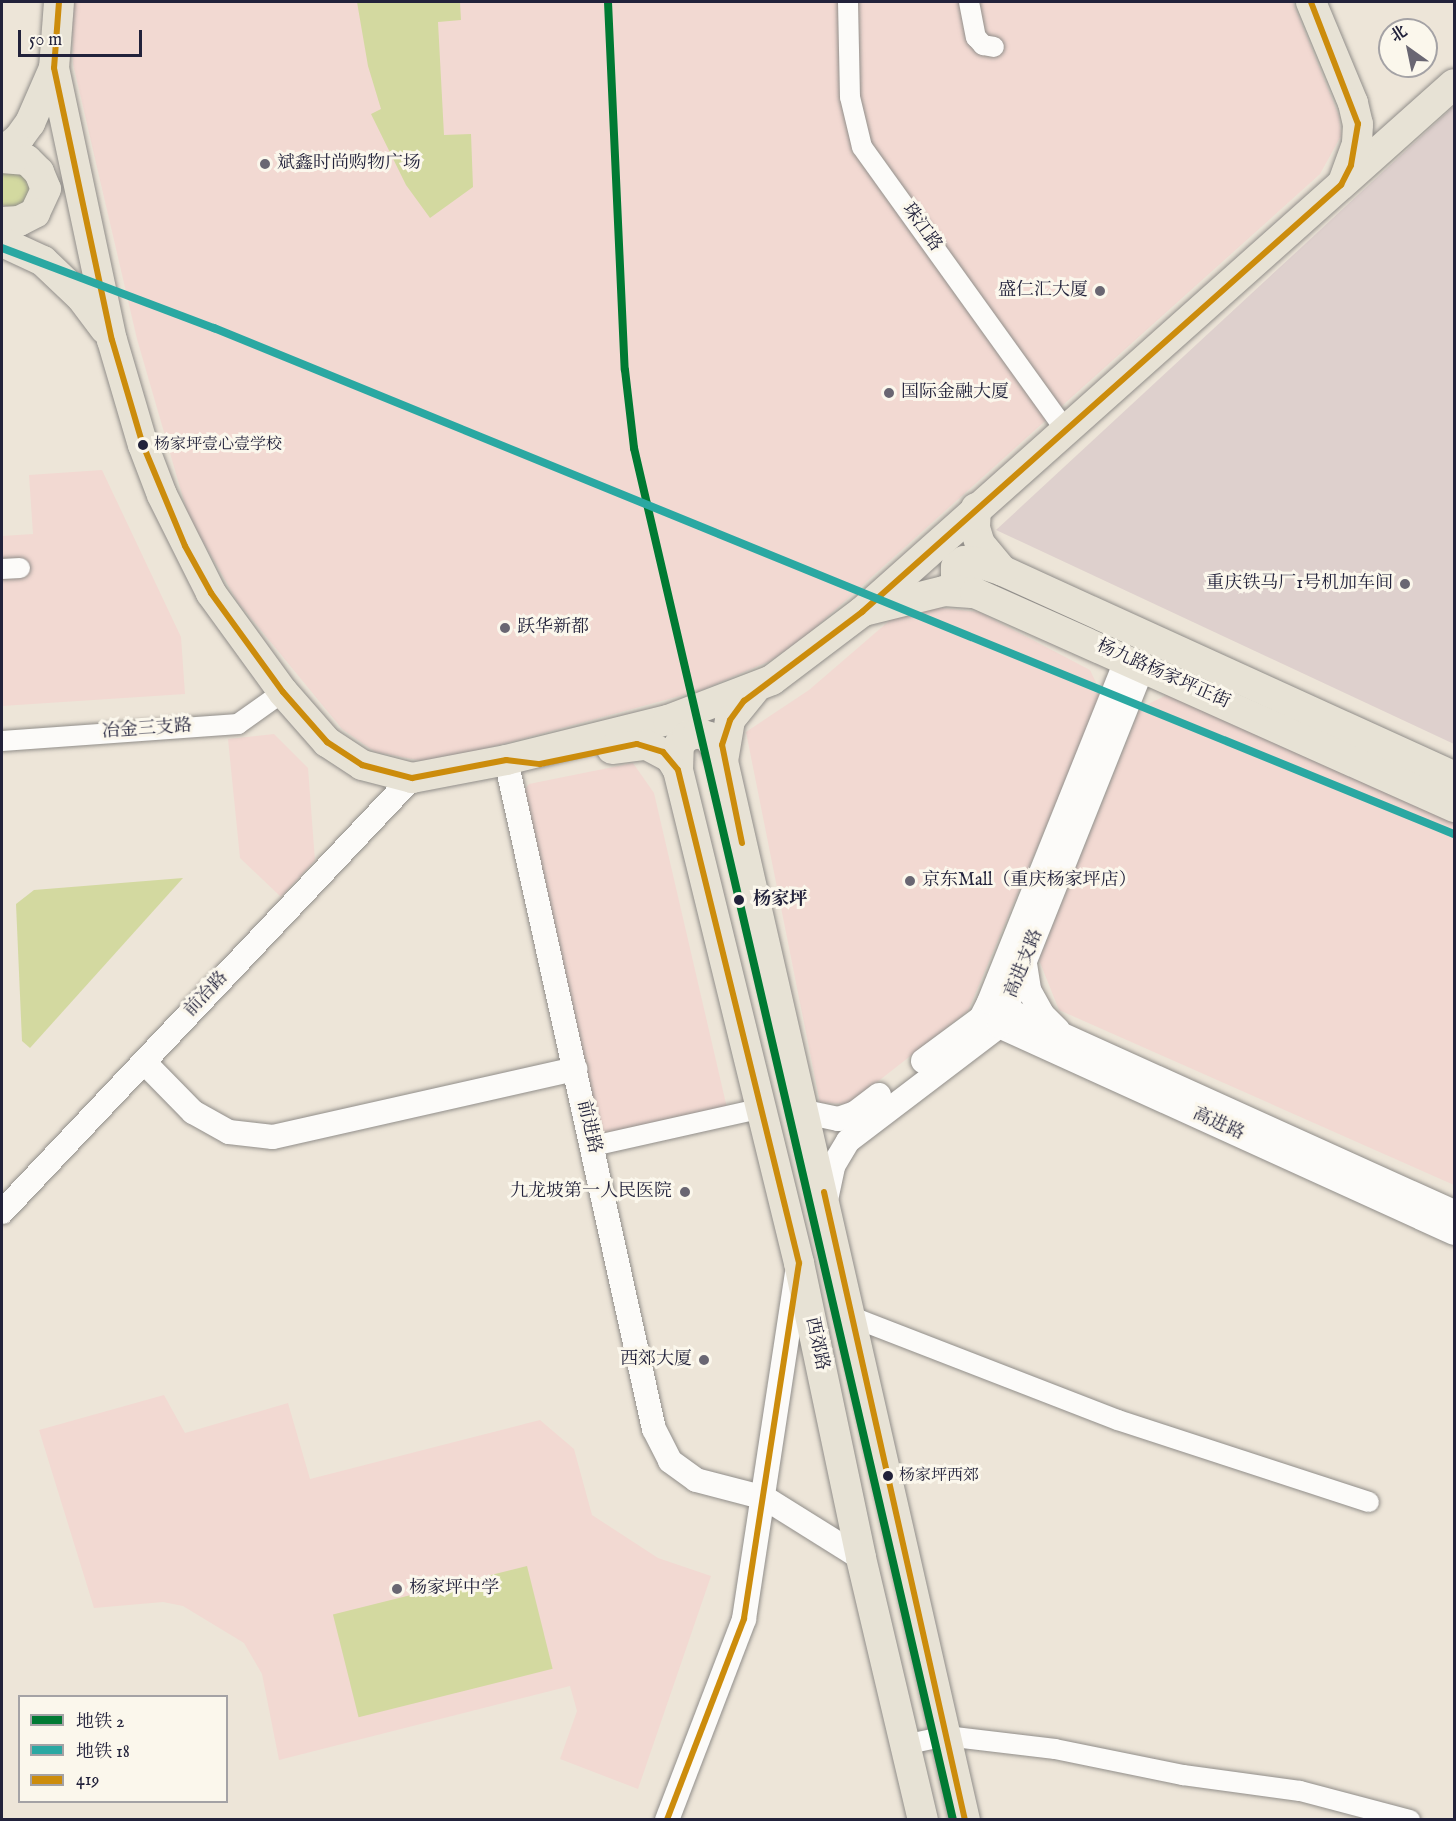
<!DOCTYPE html>
<meta charset="utf-8">
<style>
body{margin:0}
#map{position:relative;width:1456px;height:1821px;overflow:hidden;background:#ede5d8;font-family:"IM FELL English","Noto Serif SC",serif}
div>[style]{position:absolute}
.built>*{inset:0;background:#f2d9d2}
.industrial>*{inset:0;background:#ded0cd}
.green>*{inset:0;background:#d3d9a0;transform-origin:0 0}
.roads{filter:drop-shadow(0 0 2px #918e8a) drop-shadow(0 0 2px #918e8a)}
.minor>*{height:20px;margin:-10px;padding:0 10px;transform-origin:10px;border-radius:10px;background:#fcfbf9}
.tertiary>*{height:24px;margin:-12px;padding:0 12px;transform-origin:12px;border-radius:12px;background:#fcfbf9}
.primary>*{height:30px;margin:-15px;padding:0 15px;transform-origin:15px;border-radius:15px;background:#e7e2d5}
.bus-1>*{height:6px;margin:-3px;padding:0 3px;transform-origin:3px;border-radius:3px;background:#cc8c0c}
.metro-1>*{height:8px;margin:-4px;padding:0 4px;transform-origin:4px;border-radius:4px;background:#007a33}
.metro-2>*{height:8px;margin:-4px;padding:0 4px;transform-origin:4px;border-radius:4px;background:#2aa8a2}
.dots>*{width:16px;height:16px;translate:-50% -50%;box-sizing:border-box;border:3px solid #fbf7ec;border-radius:50%}
span{translate:-50% -50%;white-space:nowrap;text-align:center;line-height:1.15;-webkit-text-stroke:6px #fbf7ec;paint-order:stroke}
.bus-label{font-size:16px;color:#22223b}
.left{translate:0 -50%;text-align:left}
.poi-label{font-size:18px;color:#22223b}
.right{translate:-100% -50%;text-align:right}
.street-label{font-size:18px;color:#22223b}
.stop-label{font-size:18px;color:#22223b;font-weight:700}
.frame{position:absolute;inset:0;border:3px solid #22223b;pointer-events:none}
.legend{position:absolute;left:18px;top:1695px;width:210px;height:108px;box-sizing:border-box;background:#fbf7ec;border:2px solid #a4a2a5;margin:0;padding:8px 10px;list-style:none;font-size:18px;color:#22223b}
.legend li{display:flex;align-items:center;gap:12px;height:30px}
.legend b{width:30px;border:2px solid #a4a2a5}
.north{position:absolute;left:1378px;top:18px;width:60px;height:60px;box-sizing:border-box;background:#fbf7ec;border:2px solid #a4a2a5;border-radius:50%;rotate:327deg;font-size:16px;font-weight:700;line-height:24px;text-align:center;color:#22223b}
.north::after{content:'';display:block;margin:auto;width:21px;height:27px;background:#696672;clip-path:polygon(50% 0,100% 100%,50% 72%,0 100%)}
.scale{position:absolute;left:18px;top:30px;width:124px;height:27px;box-sizing:border-box;border:3px solid #22223b;border-top:0;padding-left:8px;font-size:18px;line-height:21px;white-space:nowrap;color:#22223b;-webkit-text-stroke:4px #fbf7ec;paint-order:stroke}
</style>
<div id="map">
<div class="built">
<i style="clip-path:polygon(72px 2px,1293px 2px,1339px 116px,1341px 136px,1320px 174px,806px 636px,770px 661px,702px 690px,433px 763px,375px 752px,342px 729px,237px 601px,188px 515px,137px 339px,73px 64px)"></i>
<i style="clip-path:polygon(102px 470px,181px 637px,185px 694px,2px 706px,2px 536px,33px 534px,29px 475px)"></i>
<i style="clip-path:polygon(914px 605px,979px 612px,1090px 670px,1102px 695px,968px 1011px,849px 1104px,820px 1103px,746px 732px,809px 690px,896px 615px)"></i>
<i style="clip-path:polygon(1171px 693px,1454px 822px,1454px 1185px,1059px 1010px,1039px 960px,1140px 708px)"></i>
<i style="clip-path:polygon(274px 734px,308px 768px,315px 861px,281px 897px,240px 858px,228px 739px)"></i>
<i style="clip-path:polygon(633px 763px,654px 793px,727px 1108px,596px 1138px,521px 794px,529px 784px)"></i>
<i style="clip-path:polygon(164px 1395px,185px 1433px,288px 1403px,310px 1479px,540px 1420px,574px 1449px,592px 1515px,658px 1558px,711px 1576px,638px 1789px,560px 1759px,577px 1711px,570px 1686px,279px 1760px,262px 1674px,244px 1643px,183px 1606px,163px 1602px,94px 1608px,39px 1430px)"></i>
</div>
<div class="industrial">
<i style="clip-path:polygon(1454px 106px,1454px 744px,996px 530px)"></i>
</div>
<div class="green">
<i style="clip-path:polygon(357px 2px,460px 2px,461px 20px,438px 22px,444px 135px,471px 134px,473px 187px,430px 218px,406px 185px,371px 114px,381px 109px,368px 66px)"></i>
<i style="clip-path:polygon(17px 163px,36px 197px,13px 208px,2px 205px,2px 167px)"></i>
<i style="clip-path:polygon(183px 878px,30px 1048px,22px 1041px,16px 904px,34px 890px)"></i>
<i style="left:527px;top:1566px;width:106px;height:200px;rotate:76deg"></i>
</div>
<div class="roads">
<div class="minor">
<i style="left:848px;top:2px;width:95px;rotate:88.8deg"></i>
<i style="left:850px;top:97px;width:51px;rotate:76.5deg"></i>
<i style="left:862px;top:147px;width:347px;rotate:54.3deg"></i>
<i style="left:969px;top:2px;width:36px;rotate:79deg"></i>
<i style="left:976px;top:37px;width:11px;rotate:49deg"></i>
<i style="left:983px;top:45px;width:11px;rotate:10deg"></i>
<i style="left:2px;top:569px;width:18px;rotate:-3deg"></i>
<i style="left:2px;top:741px;width:237px;rotate:-4.1deg"></i>
<i style="left:238px;top:724px;width:55px;rotate:-35.4deg"></i>
<i style="left:593px;top:1146px;width:174px;rotate:-12.6deg"></i>
<i style="left:852px;top:1317px;width:285px;rotate:21.2deg"></i>
<i style="left:1118px;top:1420px;width:264px;rotate:18.1deg"></i>
<i style="left:904px;top:1745px;width:43px;rotate:-12.1deg"></i>
<i style="left:946px;top:1736px;width:110px;rotate:6.8deg"></i>
<i style="left:1055px;top:1749px;width:131px;rotate:11.5deg"></i>
<i style="left:1183px;top:1775px;width:118px;rotate:7.8deg"></i>
<i style="left:1300px;top:1791px;width:114px;rotate:14.8deg"></i>
</div>
<div class="tertiary">
<i style="left:506px;top:760px;width:685px;rotate:77.53deg"></i>
<i style="left:654px;top:1429px;width:36px;rotate:63deg"></i>
<i style="left:670px;top:1461px;width:32px;rotate:36deg"></i>
<i style="left:696px;top:1480px;width:71px;rotate:14.6deg"></i>
<i style="left:765px;top:1498px;width:113px;rotate:32deg"></i>
<i style="left:1025px;top:964px;width:26px;rotate:81deg"></i>
<i style="left:1029px;top:990px;width:29px;rotate:61deg"></i>
<i style="left:1043px;top:1015px;width:21px;rotate:45deg"></i>
<i style="left:992px;top:1003px;width:507px;rotate:24.34deg"></i>
<i style="left:986px;top:1020px;width:514px;rotate:24.47deg"></i>
<i style="left:923px;top:1061px;width:72px;rotate:-36.6deg"></i>
<i style="left:981px;top:1018px;width:18px;rotate:-63deg"></i>
<i style="left:989px;top:1002px;width:370px;rotate:-68.1deg"></i>
<i style="left:144px;top:1062px;width:70px;rotate:45.6deg"></i>
<i style="left:193px;top:1112px;width:41px;rotate:29.1deg"></i>
<i style="left:229px;top:1132px;width:44px;rotate:6.5deg"></i>
<i style="left:273px;top:1137px;width:310px;rotate:-12.7deg"></i>
<i style="left:805px;top:1112px;width:34px;rotate:12deg"></i>
<i style="left:838px;top:1119px;width:18px;rotate:-19deg"></i>
<i style="left:855px;top:1113px;width:30px;rotate:-37deg"></i>
<i style="left:826px;top:1200px;width:35px;rotate:-78deg"></i>
<i style="left:833px;top:1166px;width:29px;rotate:-59deg"></i>
<i style="left:848px;top:1141px;width:190px;rotate:-37.3deg"></i>
<i style="left:999px;top:1026px;width:388px;rotate:-68.2deg"></i>
<i style="left:2px;top:1212px;width:597px;rotate:-46.63deg"></i>
<i style="left:667px;top:1820px;width:215px;rotate:-69deg"></i>
<i style="left:744px;top:1619px;width:349px;rotate:-81.3deg"></i>
</div>
<div class="primary">
<i style="left:59px;top:2px;width:66px;rotate:94.3deg"></i>
<i style="left:54px;top:68px;width:278px;rotate:78deg"></i>
<i style="left:112px;top:340px;width:109px;rotate:73.6deg"></i>
<i style="left:143px;top:445px;width:53px;rotate:69.2deg"></i>
<i style="left:162px;top:495px;width:110px;rotate:63.4deg"></i>
<i style="left:211px;top:593px;width:122px;rotate:54deg"></i>
<i style="left:283px;top:692px;width:67px;rotate:48.7deg"></i>
<i style="left:327px;top:742px;width:42px;rotate:33.3deg"></i>
<i style="left:362px;top:765px;width:52px;rotate:14.6deg"></i>
<i style="left:412px;top:778px;width:96px;rotate:-10.8deg"></i>
<i style="left:506px;top:760px;width:167px;rotate:-13.9deg"></i>
<i style="left:668px;top:720px;width:111px;rotate:-21deg"></i>
<i style="left:772px;top:680px;width:113px;rotate:-37.1deg"></i>
<i style="left:862px;top:612px;width:793px;rotate:-41.73deg"></i>
<i style="left:1311px;top:2px;width:109px;rotate:67.4deg"></i>
<i style="left:1353px;top:103px;width:22px;rotate:77deg"></i>
<i style="left:1358px;top:124px;width:20px;rotate:93deg"></i>
<i style="left:1357px;top:144px;width:38px;rotate:110deg"></i>
<i style="left:2px;top:152px;width:22px;rotate:-39deg"></i>
<i style="left:19px;top:138px;width:19px;rotate:-54deg"></i>
<i style="left:30px;top:123px;width:60px;rotate:-66.4deg"></i>
<i style="left:2px;top:158px;width:25px;rotate:5deg"></i>
<i style="left:27px;top:160px;width:17px;rotate:45deg"></i>
<i style="left:39px;top:172px;width:18px;rotate:68deg"></i>
<i style="left:46px;top:189px;width:26px;rotate:115deg"></i>
<i style="left:35px;top:213px;width:18px;rotate:153deg"></i>
<i style="left:19px;top:221px;width:17px;rotate:177deg"></i>
<i style="left:2px;top:242px;width:45px;rotate:24.9deg"></i>
<i style="left:43px;top:261px;width:52px;rotate:43.5deg"></i>
<i style="left:81px;top:297px;width:40px;rotate:53deg"></i>
<i style="left:976px;top:508px;width:20px;rotate:93deg"></i>
<i style="left:975px;top:528px;width:17px;rotate:73deg"></i>
<i style="left:980px;top:544px;width:35px;rotate:50deg"></i>
<i style="left:1003px;top:571px;width:496px;rotate:24.5deg"></i>
<i style="left:975px;top:593px;width:25px;rotate:-140deg"></i>
<i style="left:956px;top:577px;width:10px;rotate:-90deg"></i>
<i style="left:956px;top:567px;width:10px;rotate:-37deg"></i>
<i style="left:964px;top:561px;width:12px;rotate:5deg"></i>
<i style="left:976px;top:562px;width:28px;rotate:18deg"></i>
<i style="left:868px;top:610px;width:78px;rotate:-14deg"></i>
<i style="left:944px;top:591px;width:31px;rotate:4deg"></i>
<i style="left:975px;top:593px;width:525px;rotate:24.07deg"></i>
<i style="left:754px;top:690px;width:38px;rotate:129deg"></i>
<i style="left:730px;top:720px;width:42px;rotate:99.7deg"></i>
<i style="left:723px;top:761px;width:1086px;rotate:77.13deg"></i>
<i style="left:612px;top:749px;width:35px;rotate:-7deg"></i>
<i style="left:647px;top:745px;width:26px;rotate:28deg"></i>
<i style="left:670px;top:757px;width:15px;rotate:58deg"></i>
<i style="left:678px;top:770px;width:508px;rotate:76.21deg"></i>
<i style="left:799px;top:1263px;width:301px;rotate:78.1deg"></i>
<i style="left:861px;top:1558px;width:269px;rotate:76.7deg"></i>
<i style="left:678px;top:770px;width:25px;rotate:-88deg"></i>
<i style="left:679px;top:745px;width:12px;rotate:-48deg"></i>
<i style="left:687px;top:736px;width:11px;rotate:-15deg"></i>
<i style="left:698px;top:733px;width:12px;rotate:20deg"></i>
<i style="left:709px;top:737px;width:28px;rotate:60deg"></i>
</div>
</div>
<div class="bus-1">
<i style="left:59px;top:2px;width:66px;rotate:94.3deg"></i>
<i style="left:54px;top:68px;width:278px;rotate:78deg"></i>
<i style="left:112px;top:340px;width:109px;rotate:73.6deg"></i>
<i style="left:143px;top:445px;width:109px;rotate:67.4deg"></i>
<i style="left:185px;top:546px;width:54px;rotate:61deg"></i>
<i style="left:211px;top:593px;width:122px;rotate:54deg"></i>
<i style="left:283px;top:692px;width:67px;rotate:48.7deg"></i>
<i style="left:327px;top:742px;width:42px;rotate:33.3deg"></i>
<i style="left:362px;top:765px;width:52px;rotate:14.6deg"></i>
<i style="left:412px;top:778px;width:96px;rotate:-10.8deg"></i>
<i style="left:506px;top:760px;width:34px;rotate:7deg"></i>
<i style="left:540px;top:764px;width:99px;rotate:-11.7deg"></i>
<i style="left:637px;top:744px;width:27px;rotate:17deg"></i>
<i style="left:663px;top:752px;width:23px;rotate:50deg"></i>
<i style="left:678px;top:770px;width:508px;rotate:76.21deg"></i>
<i style="left:799px;top:1263px;width:360px;rotate:98.8deg"></i>
<i style="left:744px;top:1619px;width:215px;rotate:111deg"></i>
<i style="left:742px;top:843px;width:100px;rotate:-101.5deg"></i>
<i style="left:722px;top:745px;width:26px;rotate:-72deg"></i>
<i style="left:730px;top:720px;width:24px;rotate:-54deg"></i>
<i style="left:744px;top:701px;width:148px;rotate:-37deg"></i>
<i style="left:862px;top:612px;width:642px;rotate:-41.72deg"></i>
<i style="left:1341px;top:185px;width:22px;rotate:-63deg"></i>
<i style="left:1351px;top:165px;width:42px;rotate:-80.3deg"></i>
<i style="left:1358px;top:124px;width:131px;rotate:-111.1deg"></i>
<i style="left:824px;top:1192px;width:644px;rotate:77.35deg"></i>
</div>
<div class="metro-1">
<i style="left:608px;top:2px;width:368px;rotate:87.4deg"></i>
<i style="left:625px;top:370px;width:79px;rotate:83.4deg"></i>
<i style="left:634px;top:448px;width:1409px;rotate:76.91deg"></i>
</div>
<div class="metro-2">
<i style="left:2px;top:248px;width:227px;rotate:20.7deg"></i>
<i style="left:214px;top:328px;width:1339px;rotate:22.2deg"></i>
</div>
<div class="dots">
<i style="left:265px;top:164px;background:#696672"></i>
<i style="left:1100px;top:291px;background:#696672"></i>
<i style="left:889px;top:393px;background:#696672"></i>
<i style="left:143px;top:445px;background:#22223b"></i>
<i style="left:1405px;top:584px;background:#696672"></i>
<i style="left:505px;top:628px;background:#696672"></i>
<i style="left:910px;top:881px;background:#696672"></i>
<i style="left:739px;top:900px;background:#22223b"></i>
<i style="left:685px;top:1192px;background:#696672"></i>
<i style="left:704px;top:1360px;background:#696672"></i>
<i style="left:888px;top:1476px;background:#22223b"></i>
<i style="left:397px;top:1589px;background:#696672"></i>
</div>
<div class="bus-label">
<span class="left" style="left:154px;top:445px">杨家坪壹心壹学校</span>
<span class="left" style="left:899px;top:1476px">杨家坪西郊</span>
</div>
<div class="poi-label">
<span class="left" style="left:277px;top:164px">斌鑫时尚购物广场</span>
<span class="right" style="left:1088px;top:291px">盛仁汇大厦</span>
<span class="left" style="left:901px;top:393px">国际金融大厦</span>
<span class="right" style="left:1393px;top:584px">重庆铁马厂1号机加车间</span>
<span class="left" style="left:517px;top:628px">跃华新都</span>
<span class="left" style="left:922px;top:881px">京东Mall（重庆杨家坪店）</span>
<span class="right" style="left:672px;top:1192px">九龙坡第一人民医院</span>
<span class="right" style="left:692px;top:1360px">西郊大厦</span>
<span class="left" style="left:409px;top:1589px">杨家坪中学</span>
</div>
<div class="street-label">
<span style="left:921px;top:228px;rotate:54deg">珠江路</span>
<span style="left:1163px;top:675px;rotate:24deg">杨九路杨家坪正街</span>
<span style="left:147px;top:730px;rotate:-4deg">冶金三支路</span>
<span style="left:1025px;top:964px;rotate:-68deg">高进支路</span>
<span style="left:207px;top:995px;rotate:-47deg">前冶路</span>
<span style="left:1218px;top:1125px;rotate:24deg">高进路</span>
<span style="left:588px;top:1127px;rotate:77deg">前进路</span>
<span style="left:816px;top:1344px;rotate:78deg">西郊路</span>
</div>
<div class="stop-label">
<span class="left" style="left:753px;top:900px">杨家坪</span>
</div>
<div class="frame"></div>
<ul class="legend">
<li><b style="height:8px;background:#007a33"></b>地铁 2</li>
<li><b style="height:8px;background:#2aa8a2"></b>地铁 18</li>
<li><b style="height:8px;background:#cc8c0c"></b>419</li>
</ul>
<div class="north">北</div>
<div class="scale">50 m</div>
</div>
